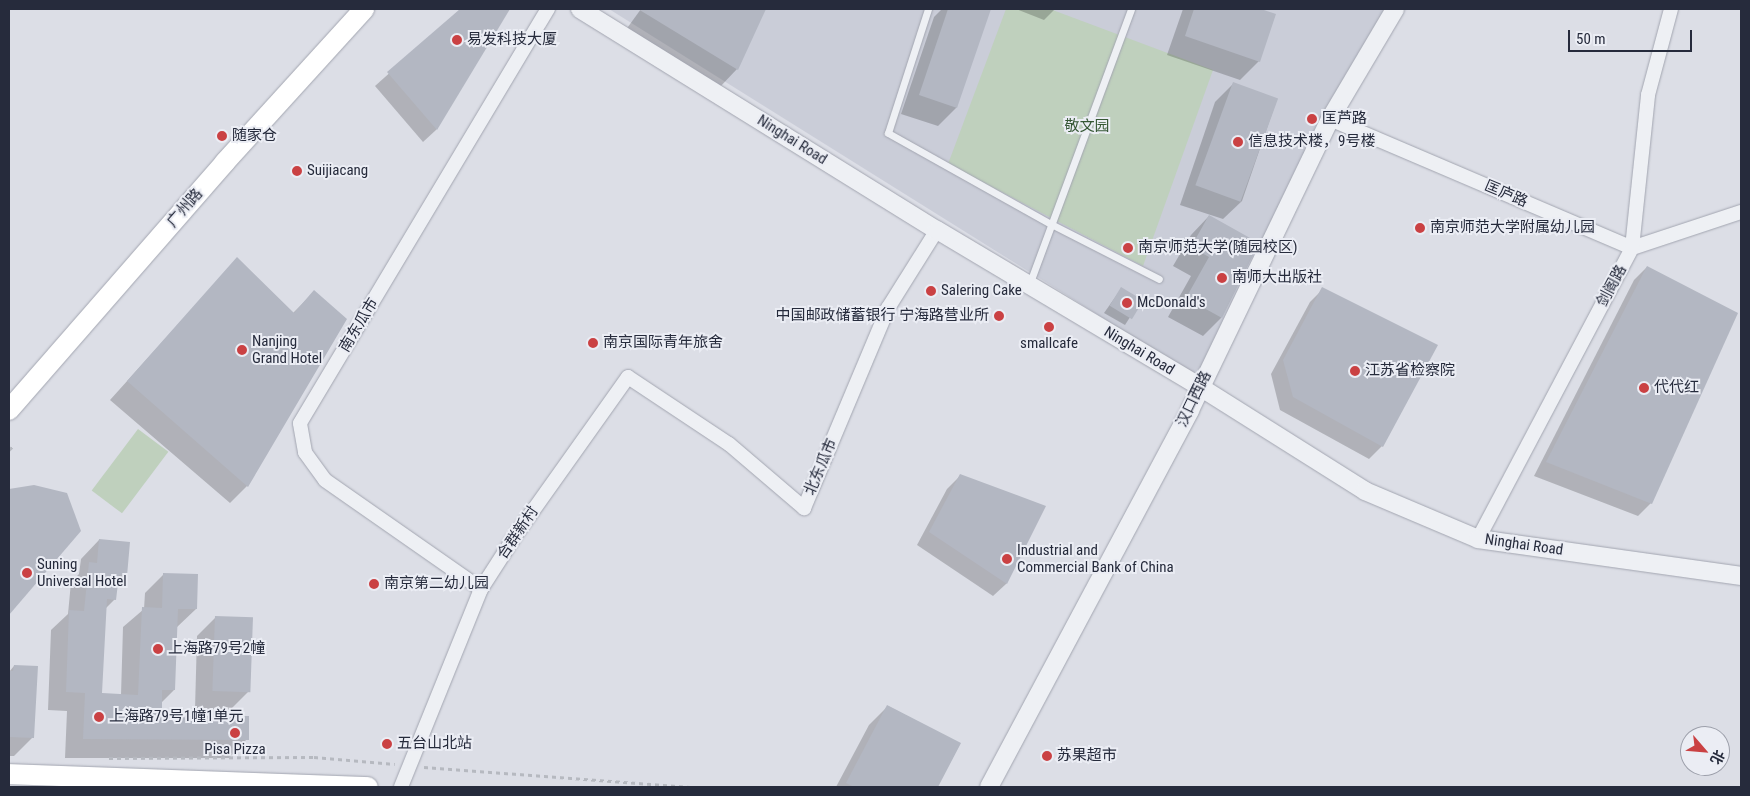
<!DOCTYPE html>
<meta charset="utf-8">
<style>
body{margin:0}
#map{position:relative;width:1750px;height:796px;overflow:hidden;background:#dcdee6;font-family:"Roboto Condensed","Noto Sans SC",sans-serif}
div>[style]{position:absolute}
.built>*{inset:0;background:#cacdd8}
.green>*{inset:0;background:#bfd0bd;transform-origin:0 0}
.shadow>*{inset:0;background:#0003}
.building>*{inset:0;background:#b3b7c2;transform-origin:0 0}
.path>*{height:3px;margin-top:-1.5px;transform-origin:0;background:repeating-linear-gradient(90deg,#b6b9c0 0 4px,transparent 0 8px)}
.roads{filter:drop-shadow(0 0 1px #a2a5b0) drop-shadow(0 0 1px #a2a5b0)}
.service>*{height:7px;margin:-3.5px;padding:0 3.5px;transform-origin:3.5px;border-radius:3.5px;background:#eef0f4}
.minor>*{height:14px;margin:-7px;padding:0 7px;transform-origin:7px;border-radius:7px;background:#eef0f4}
.tertiary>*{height:18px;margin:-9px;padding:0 9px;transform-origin:9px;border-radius:9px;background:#eef0f4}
.secondary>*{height:20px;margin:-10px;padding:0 10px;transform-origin:10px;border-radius:10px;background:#fff}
.dots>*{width:14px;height:14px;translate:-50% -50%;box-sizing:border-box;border:2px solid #ebedf4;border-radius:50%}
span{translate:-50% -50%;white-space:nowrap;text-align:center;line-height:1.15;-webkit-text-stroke:4px #ebedf4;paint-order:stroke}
.poi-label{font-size:15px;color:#262b3c}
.left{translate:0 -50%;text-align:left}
.right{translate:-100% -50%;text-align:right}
.park-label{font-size:15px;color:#355734}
.street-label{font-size:15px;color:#262b3c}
.frame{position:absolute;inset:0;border:10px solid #262b3c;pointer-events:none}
.north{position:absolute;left:1680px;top:726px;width:50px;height:50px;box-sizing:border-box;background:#ebedf4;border:1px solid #9c9faa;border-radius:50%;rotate:117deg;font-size:14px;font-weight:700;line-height:20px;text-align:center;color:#262b3c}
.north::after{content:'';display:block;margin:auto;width:18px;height:22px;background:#ca4143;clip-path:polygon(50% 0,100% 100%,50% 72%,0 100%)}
.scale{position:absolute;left:1568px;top:30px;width:124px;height:22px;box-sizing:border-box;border:2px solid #262b3c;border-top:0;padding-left:6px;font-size:15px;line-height:18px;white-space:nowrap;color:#262b3c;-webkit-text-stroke:4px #ebedf4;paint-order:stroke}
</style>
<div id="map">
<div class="built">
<i style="clip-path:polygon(609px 9px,1392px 9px,1199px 378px)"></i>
</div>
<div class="green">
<i style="clip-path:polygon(1006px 9px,1050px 9px,1213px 70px,1143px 266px,948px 164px)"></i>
<i style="left:138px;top:429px;width:38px;height:77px;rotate:37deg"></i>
</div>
<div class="shadow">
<i style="clip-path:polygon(461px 9px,508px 9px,436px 130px,423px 142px,375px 86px)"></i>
<i style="clip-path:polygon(641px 9px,765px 9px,737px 69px,719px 88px,625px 31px)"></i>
<i style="clip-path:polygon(942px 9px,989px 11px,956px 108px,938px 126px,901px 114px,934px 17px)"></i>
<i style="clip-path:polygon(1016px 9px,1055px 9px,1044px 20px)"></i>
<i style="clip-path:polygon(1183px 9px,1257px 9px,1275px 15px,1259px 61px,1240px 80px,1167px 55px)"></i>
<i style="clip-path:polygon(1233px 84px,1277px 99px,1242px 201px,1223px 219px,1180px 205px,1215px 102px)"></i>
<i style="clip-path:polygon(1209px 216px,1221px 318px,1203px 336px,1168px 317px,1191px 276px,1173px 266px,1191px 235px)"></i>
<i style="clip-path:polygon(237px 259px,293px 313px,314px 292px,346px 319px,247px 486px,230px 503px,110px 400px)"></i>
<i style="clip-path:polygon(1647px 267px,1651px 503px,1638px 516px,1534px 476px,1634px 280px)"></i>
<i style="clip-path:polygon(1121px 289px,1141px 300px,1125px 325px,1104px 313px)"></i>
<i style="clip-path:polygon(1323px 289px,1382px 446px,1369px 459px,1280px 410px,1271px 374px,1310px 302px)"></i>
<i style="clip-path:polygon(960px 476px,1044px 506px,1006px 584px,993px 596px,917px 545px,947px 489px)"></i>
<i style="clip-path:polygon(9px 491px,80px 531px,9px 613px)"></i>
<i style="clip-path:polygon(99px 540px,126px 575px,117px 584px,115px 599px,105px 609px,101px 694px,121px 695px,123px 627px,144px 609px,145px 593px,164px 574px,196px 609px,176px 628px,174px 690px,161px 703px,161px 717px,247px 739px,229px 758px,65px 758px,67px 711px,48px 710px,51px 630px,68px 614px,71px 582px,79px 574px,81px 559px)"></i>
<i style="clip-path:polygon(216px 617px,249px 691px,230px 710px,195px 709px,197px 636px)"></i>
<i style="clip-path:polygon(14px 666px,33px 737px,14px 756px,9px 756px,9px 672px)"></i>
<i style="clip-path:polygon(888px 706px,960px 744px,937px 787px,836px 787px,869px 725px)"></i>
</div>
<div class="building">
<i style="clip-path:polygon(460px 9px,510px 9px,437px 130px,387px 72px)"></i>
<i style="clip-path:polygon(638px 9px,766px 9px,738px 70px)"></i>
<i style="clip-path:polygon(948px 9px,991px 9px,957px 108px,919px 95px)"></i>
<i style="clip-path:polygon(1194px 9px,1261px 9px,1276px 14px,1260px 62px,1185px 36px)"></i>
<i style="left:1233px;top:82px;width:48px;height:110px;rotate:20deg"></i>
<i style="clip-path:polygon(1209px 215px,1259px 243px,1222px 318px,1186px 298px,1209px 257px,1191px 247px)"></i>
<i style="clip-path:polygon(237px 257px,294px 313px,314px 290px,347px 319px,248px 487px,127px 381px)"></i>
<i style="clip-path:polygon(1647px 266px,1738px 313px,1652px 504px,1546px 462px)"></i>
<i style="left:1121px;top:287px;width:26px;height:22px;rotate:31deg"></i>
<i style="clip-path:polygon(1322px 287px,1438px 345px,1383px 447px,1293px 397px,1283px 360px)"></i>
<i style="clip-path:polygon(960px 474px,1046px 506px,1007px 584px,929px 532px)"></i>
<i style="clip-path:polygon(34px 485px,67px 493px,81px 531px,9px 615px,9px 489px)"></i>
<i style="clip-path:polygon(99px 539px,130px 542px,127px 576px,119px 575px,116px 600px,107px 599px,102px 693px,138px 695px,142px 607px,162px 608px,163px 573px,198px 574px,197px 609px,178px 609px,175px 690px,162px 690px,162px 716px,249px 716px,249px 740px,83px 739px,85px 693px,66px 692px,69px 610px,84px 611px,89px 562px,97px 563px)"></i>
<i style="left:215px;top:616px;width:38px;height:75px;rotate:2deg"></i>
<i style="clip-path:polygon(14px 665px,38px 666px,34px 738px,9px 737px,9px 671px,13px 671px)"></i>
<i style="clip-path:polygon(887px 705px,961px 743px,938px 787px,854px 787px,846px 783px)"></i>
</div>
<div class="path">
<i style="left:9px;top:450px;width:6px;rotate:-45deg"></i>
<i style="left:109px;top:758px;width:205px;rotate:-0.3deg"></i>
<i style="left:314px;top:757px;width:81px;rotate:4.9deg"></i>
<i style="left:424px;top:767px;width:267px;rotate:4.3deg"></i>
</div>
<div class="roads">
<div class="service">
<i style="left:928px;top:9px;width:130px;rotate:107.9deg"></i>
<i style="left:888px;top:133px;width:187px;rotate:29.2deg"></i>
<i style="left:1051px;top:224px;width:121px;rotate:27deg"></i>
<i style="left:1029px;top:285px;width:294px;rotate:-69.7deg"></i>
</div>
<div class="minor">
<i style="left:1330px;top:119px;width:328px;rotate:23.1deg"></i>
<i style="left:1632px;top:248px;width:115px;rotate:-18.3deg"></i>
<i style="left:1478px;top:539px;width:329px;rotate:-62.1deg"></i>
<i style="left:1632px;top:248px;width:154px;rotate:-84deg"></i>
<i style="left:1648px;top:95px;width:89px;rotate:-75deg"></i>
<i style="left:481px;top:589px;width:190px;rotate:-145.1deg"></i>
<i style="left:325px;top:480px;width:34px;rotate:-126deg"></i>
<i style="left:305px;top:452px;width:29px;rotate:-100deg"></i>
<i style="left:300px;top:423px;width:483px;rotate:-59.1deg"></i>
<i style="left:401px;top:787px;width:214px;rotate:-68deg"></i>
<i style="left:481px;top:589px;width:63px;rotate:-57.3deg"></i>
<i style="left:515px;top:536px;width:195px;rotate:-54.6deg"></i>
<i style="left:628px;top:377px;width:121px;rotate:33.6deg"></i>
<i style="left:729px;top:444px;width:99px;rotate:40.5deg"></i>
<i style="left:804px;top:508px;width:217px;rotate:-67.2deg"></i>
<i style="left:888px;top:308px;width:92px;rotate:-57.9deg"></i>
</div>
<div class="tertiary">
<i style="left:580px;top:9px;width:420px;rotate:31.8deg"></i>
<i style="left:937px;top:230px;width:306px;rotate:30.8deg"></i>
<i style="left:1200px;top:387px;width:195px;rotate:32.2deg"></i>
<i style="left:1365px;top:491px;width:123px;rotate:23deg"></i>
<i style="left:1478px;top:539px;width:266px;rotate:8deg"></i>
<i style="left:989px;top:787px;width:427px;rotate:-61.9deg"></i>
<i style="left:1190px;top:410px;width:323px;rotate:-64.3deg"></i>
<i style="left:1330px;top:119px;width:128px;rotate:-59.4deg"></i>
</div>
<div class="secondary">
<i style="left:9px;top:410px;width:329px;rotate:-48.9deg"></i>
<i style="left:225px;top:162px;width:207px;rotate:-47.7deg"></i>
<i style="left:9px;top:774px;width:359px;rotate:2.1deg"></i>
</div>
</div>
<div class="dots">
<i style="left:457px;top:40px;background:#ca4143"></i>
<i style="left:1312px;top:119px;background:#ca4143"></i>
<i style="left:222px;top:136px;background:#ca4143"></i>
<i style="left:1238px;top:142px;background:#ca4143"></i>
<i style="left:297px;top:171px;background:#ca4143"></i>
<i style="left:1420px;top:228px;background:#ca4143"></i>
<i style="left:1128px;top:248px;background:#ca4143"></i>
<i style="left:1222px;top:278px;background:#ca4143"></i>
<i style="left:931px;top:291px;background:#ca4143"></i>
<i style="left:1127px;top:303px;background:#ca4143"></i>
<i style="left:999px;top:316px;background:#ca4143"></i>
<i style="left:1049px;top:327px;background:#ca4143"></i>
<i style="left:593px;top:343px;background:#ca4143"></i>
<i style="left:242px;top:350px;background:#ca4143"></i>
<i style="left:1355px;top:371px;background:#ca4143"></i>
<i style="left:1644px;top:388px;background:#ca4143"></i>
<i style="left:1007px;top:559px;background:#ca4143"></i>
<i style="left:27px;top:573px;background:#ca4143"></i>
<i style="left:374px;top:584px;background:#ca4143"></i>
<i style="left:158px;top:649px;background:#ca4143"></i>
<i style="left:99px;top:717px;background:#ca4143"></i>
<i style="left:235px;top:733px;background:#ca4143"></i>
<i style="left:387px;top:744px;background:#ca4143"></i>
<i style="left:1047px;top:756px;background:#ca4143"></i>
</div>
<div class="poi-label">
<span class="left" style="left:467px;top:40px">易发科技大厦</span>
<span class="left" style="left:1322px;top:119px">匡芦路</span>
<span class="left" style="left:232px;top:136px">随家仓</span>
<span class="left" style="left:1248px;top:142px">信息技术楼，9号楼</span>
<span class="left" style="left:307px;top:171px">Suijiacang</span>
<span class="left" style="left:1430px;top:228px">南京师范大学附属幼儿园</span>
<span class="left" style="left:1138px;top:248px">南京师范大学(随园校区)</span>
<span class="left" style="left:1232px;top:278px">南师大出版社</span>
<span class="left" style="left:941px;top:291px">Salering Cake</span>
<span class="left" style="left:1137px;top:303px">McDonald's</span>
<span class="right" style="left:989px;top:316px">中国邮政储蓄银行 宁海路营业所</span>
<span class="left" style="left:252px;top:350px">Nanjing<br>Grand Hotel</span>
<span class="left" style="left:603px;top:343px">南京国际青年旅舍</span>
<span style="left:1049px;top:344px">smallcafe</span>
<span class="left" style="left:1365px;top:371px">江苏省检察院</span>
<span class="left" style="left:1654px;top:388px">代代红</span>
<span class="left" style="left:1017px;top:559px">Industrial and<br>Commercial Bank of China</span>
<span class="left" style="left:37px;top:573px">Suning<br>Universal Hotel</span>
<span class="left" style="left:384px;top:584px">南京第二幼儿园</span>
<span class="left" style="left:168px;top:649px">上海路79号2幢</span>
<span class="left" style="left:109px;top:717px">上海路79号1幢1单元</span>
<span class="left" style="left:397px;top:744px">五台山北站</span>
<span style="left:235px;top:750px">Pisa Pizza</span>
<span class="left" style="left:1057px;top:756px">苏果超市</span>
</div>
<div class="park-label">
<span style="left:1087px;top:127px">敬文园</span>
</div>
<div class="street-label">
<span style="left:792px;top:140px;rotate:32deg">Ninghai Road</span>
<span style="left:1506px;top:194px;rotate:23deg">匡庐路</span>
<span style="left:185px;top:208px;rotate:-49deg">广州路</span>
<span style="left:1612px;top:286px;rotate:-62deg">剑阁路</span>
<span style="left:359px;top:325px;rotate:-59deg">南东瓜市</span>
<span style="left:1139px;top:351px;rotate:31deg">Ninghai Road</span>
<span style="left:1194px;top:399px;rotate:-64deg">汉口西路</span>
<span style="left:821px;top:467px;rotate:-67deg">北东瓜市</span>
<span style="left:518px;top:533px;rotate:-56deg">合群新村</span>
<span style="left:1524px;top:545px;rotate:8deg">Ninghai Road</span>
</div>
<div class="frame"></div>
<div class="north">北</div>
<div class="scale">50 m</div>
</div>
